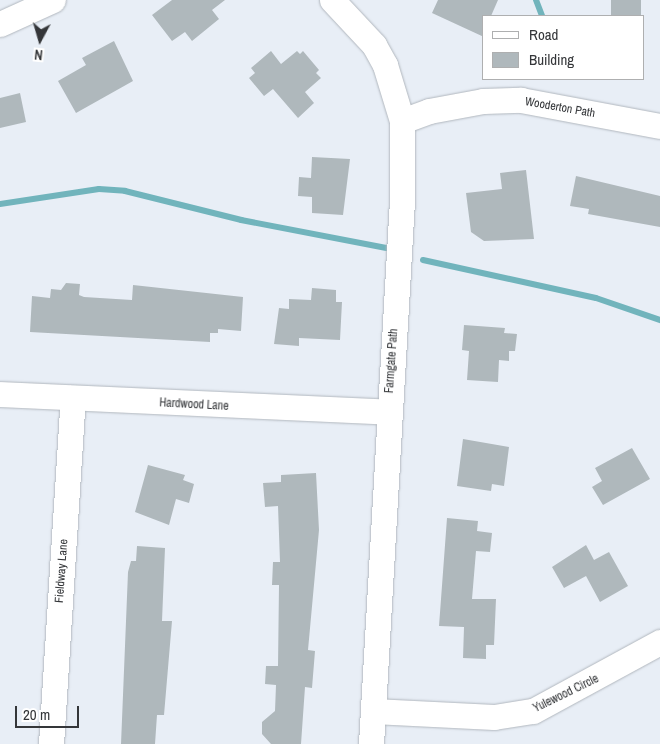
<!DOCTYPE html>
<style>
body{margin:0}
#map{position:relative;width:660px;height:744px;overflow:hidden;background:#e8eef6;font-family:"Archivo Narrow",sans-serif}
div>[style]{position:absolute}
.stream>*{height:6px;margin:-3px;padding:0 3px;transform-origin:3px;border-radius:3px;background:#71b4bc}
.building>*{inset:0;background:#afb8bc;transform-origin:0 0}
.roads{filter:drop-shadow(0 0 1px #b1b7be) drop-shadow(0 0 1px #b1b7be)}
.street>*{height:25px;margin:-12.5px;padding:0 12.5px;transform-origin:12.5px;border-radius:12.5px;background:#fff}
span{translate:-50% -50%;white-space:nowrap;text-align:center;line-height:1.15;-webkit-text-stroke:5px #fff;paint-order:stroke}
.street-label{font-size:12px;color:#343639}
.legend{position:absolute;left:482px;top:15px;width:162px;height:65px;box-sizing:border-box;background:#fff;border:1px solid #aeafb0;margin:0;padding:6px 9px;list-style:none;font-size:15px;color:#343639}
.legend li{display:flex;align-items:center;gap:10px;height:25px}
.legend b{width:25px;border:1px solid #aeafb0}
.north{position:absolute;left:15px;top:15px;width:50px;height:50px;-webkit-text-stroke:4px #fff;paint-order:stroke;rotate:186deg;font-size:14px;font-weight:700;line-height:20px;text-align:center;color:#343639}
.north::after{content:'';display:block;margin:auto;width:18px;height:22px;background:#343639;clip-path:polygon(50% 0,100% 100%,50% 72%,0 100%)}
.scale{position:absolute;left:15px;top:706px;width:64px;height:22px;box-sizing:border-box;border:2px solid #343639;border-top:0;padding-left:6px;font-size:15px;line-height:18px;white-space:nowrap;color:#343639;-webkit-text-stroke:4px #fff;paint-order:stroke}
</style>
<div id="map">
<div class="stream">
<i style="left:536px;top:0;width:17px;rotate:69deg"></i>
<i style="left:0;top:204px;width:100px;rotate:-8.6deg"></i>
<i style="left:99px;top:189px;width:26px;rotate:4deg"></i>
<i style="left:125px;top:191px;width:120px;rotate:14deg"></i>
<i style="left:241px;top:220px;width:148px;rotate:10.9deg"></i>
<i style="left:423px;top:260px;width:177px;rotate:12.4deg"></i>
<i style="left:596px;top:298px;width:68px;rotate:19deg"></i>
</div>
<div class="building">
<i style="clip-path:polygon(172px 0,225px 0,212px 10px,219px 19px,192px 41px,185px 32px,172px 41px,152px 15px)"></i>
<i style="clip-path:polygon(438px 0,498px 0,491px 16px,484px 16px,484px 37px,432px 13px)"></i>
<i style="left:611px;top:0;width:30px;height:16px"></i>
<i style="clip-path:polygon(114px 41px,133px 81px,76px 113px,58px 81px,86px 65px,82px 58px)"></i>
<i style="clip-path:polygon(271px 51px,281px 64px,297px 51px,300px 54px,303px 51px,319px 70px,316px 73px,321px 78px,305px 92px,314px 103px,298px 118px,273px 89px,264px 96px,249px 78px,255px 73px,251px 68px)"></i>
<i style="clip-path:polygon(20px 93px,26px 122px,0 128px,0 98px)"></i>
<i style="clip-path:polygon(312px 157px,350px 159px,343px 215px,312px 213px,312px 197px,298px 196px,299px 177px,311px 178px)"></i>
<i style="clip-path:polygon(526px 170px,534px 239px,484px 241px,471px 232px,466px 193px,502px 189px,500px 173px)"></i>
<i style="clip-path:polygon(576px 176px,660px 196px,660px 227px,588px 214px,589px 209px,570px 206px)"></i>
<i style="clip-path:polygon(66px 283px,80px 284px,79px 295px,84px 297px,132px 300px,133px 285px,243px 297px,241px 331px,218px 329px,218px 333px,210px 333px,210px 342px,30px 332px,32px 296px,50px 298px,51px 289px,61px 290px)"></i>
<i style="clip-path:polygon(312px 288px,336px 290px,336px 302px,342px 302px,340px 340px,299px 338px,299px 346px,274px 344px,279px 308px,289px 309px,289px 299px,311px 300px)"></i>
<i style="clip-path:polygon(464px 325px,505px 328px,504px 333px,517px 334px,515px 351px,509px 351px,509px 361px,499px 360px,498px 382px,467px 380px,469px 351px,462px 350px)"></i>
<i style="clip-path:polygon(463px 439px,509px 447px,504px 486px,492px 484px,491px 491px,457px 486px)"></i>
<i style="clip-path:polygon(632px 448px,650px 479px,603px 505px,592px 487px,602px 481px,595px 468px)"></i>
<i style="clip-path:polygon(148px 465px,185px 475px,183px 480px,194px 484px,189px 503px,176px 499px,169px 525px,135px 512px)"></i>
<i style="clip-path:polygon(316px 473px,319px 530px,308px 650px,315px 651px,312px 688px,305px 687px,301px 744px,271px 744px,262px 734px,262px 722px,275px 711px,276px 685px,265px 684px,266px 666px,278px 666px,279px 585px,272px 585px,273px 562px,280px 562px,278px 506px,265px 507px,263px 483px,281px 482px,281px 475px)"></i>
<i style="clip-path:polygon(447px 518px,478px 521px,477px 531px,492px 533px,490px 552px,476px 551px,472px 599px,496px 599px,494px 645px,486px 645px,486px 659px,463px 658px,464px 627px,439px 626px)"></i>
<i style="clip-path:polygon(586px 545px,594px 560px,609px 552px,628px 586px,600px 602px,586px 576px,564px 588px,552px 567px)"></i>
<i style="clip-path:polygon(137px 546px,165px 548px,162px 621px,172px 621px,164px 715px,157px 715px,155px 744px,121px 744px,128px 572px,131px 561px,136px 561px)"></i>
</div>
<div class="roads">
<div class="street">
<i style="left:332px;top:0;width:62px;rotate:47deg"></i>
<i style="left:374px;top:45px;width:23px;rotate:61deg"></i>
<i style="left:385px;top:65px;width:59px;rotate:73.1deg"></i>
<i style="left:402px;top:121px;width:79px;rotate:90deg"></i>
<i style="left:402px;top:200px;width:545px;rotate:93.26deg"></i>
<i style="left:0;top:24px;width:58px;rotate:-24.4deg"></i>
<i style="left:402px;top:121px;width:29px;rotate:-20deg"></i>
<i style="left:429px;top:111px;width:55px;rotate:-10.5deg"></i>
<i style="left:483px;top:101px;width:38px;rotate:-2deg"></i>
<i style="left:521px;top:100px;width:141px;rotate:10.6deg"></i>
<i style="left:0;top:394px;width:389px;rotate:2.6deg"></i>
<i style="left:373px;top:711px;width:121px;rotate:2.8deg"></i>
<i style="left:494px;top:717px;width:39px;rotate:-9deg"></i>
<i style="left:533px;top:711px;width:145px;rotate:-28.5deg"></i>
<i style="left:51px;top:744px;width:347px;rotate:-86.4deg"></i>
</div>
</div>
<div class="street-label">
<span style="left:560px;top:108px;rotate:10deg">Wooderton Path</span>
<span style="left:392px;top:361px;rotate:-86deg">Farmgate Path</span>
<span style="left:194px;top:405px;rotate:3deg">Hardwood Lane</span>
<span style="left:62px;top:571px;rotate:-86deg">Fieldway Lane</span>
<span style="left:566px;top:694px;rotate:-26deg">Yulewood Circle</span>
</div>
<ul class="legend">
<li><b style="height:6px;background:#fff"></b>Road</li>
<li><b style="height:14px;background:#afb8bc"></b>Building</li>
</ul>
<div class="north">N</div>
<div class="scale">20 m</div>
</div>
